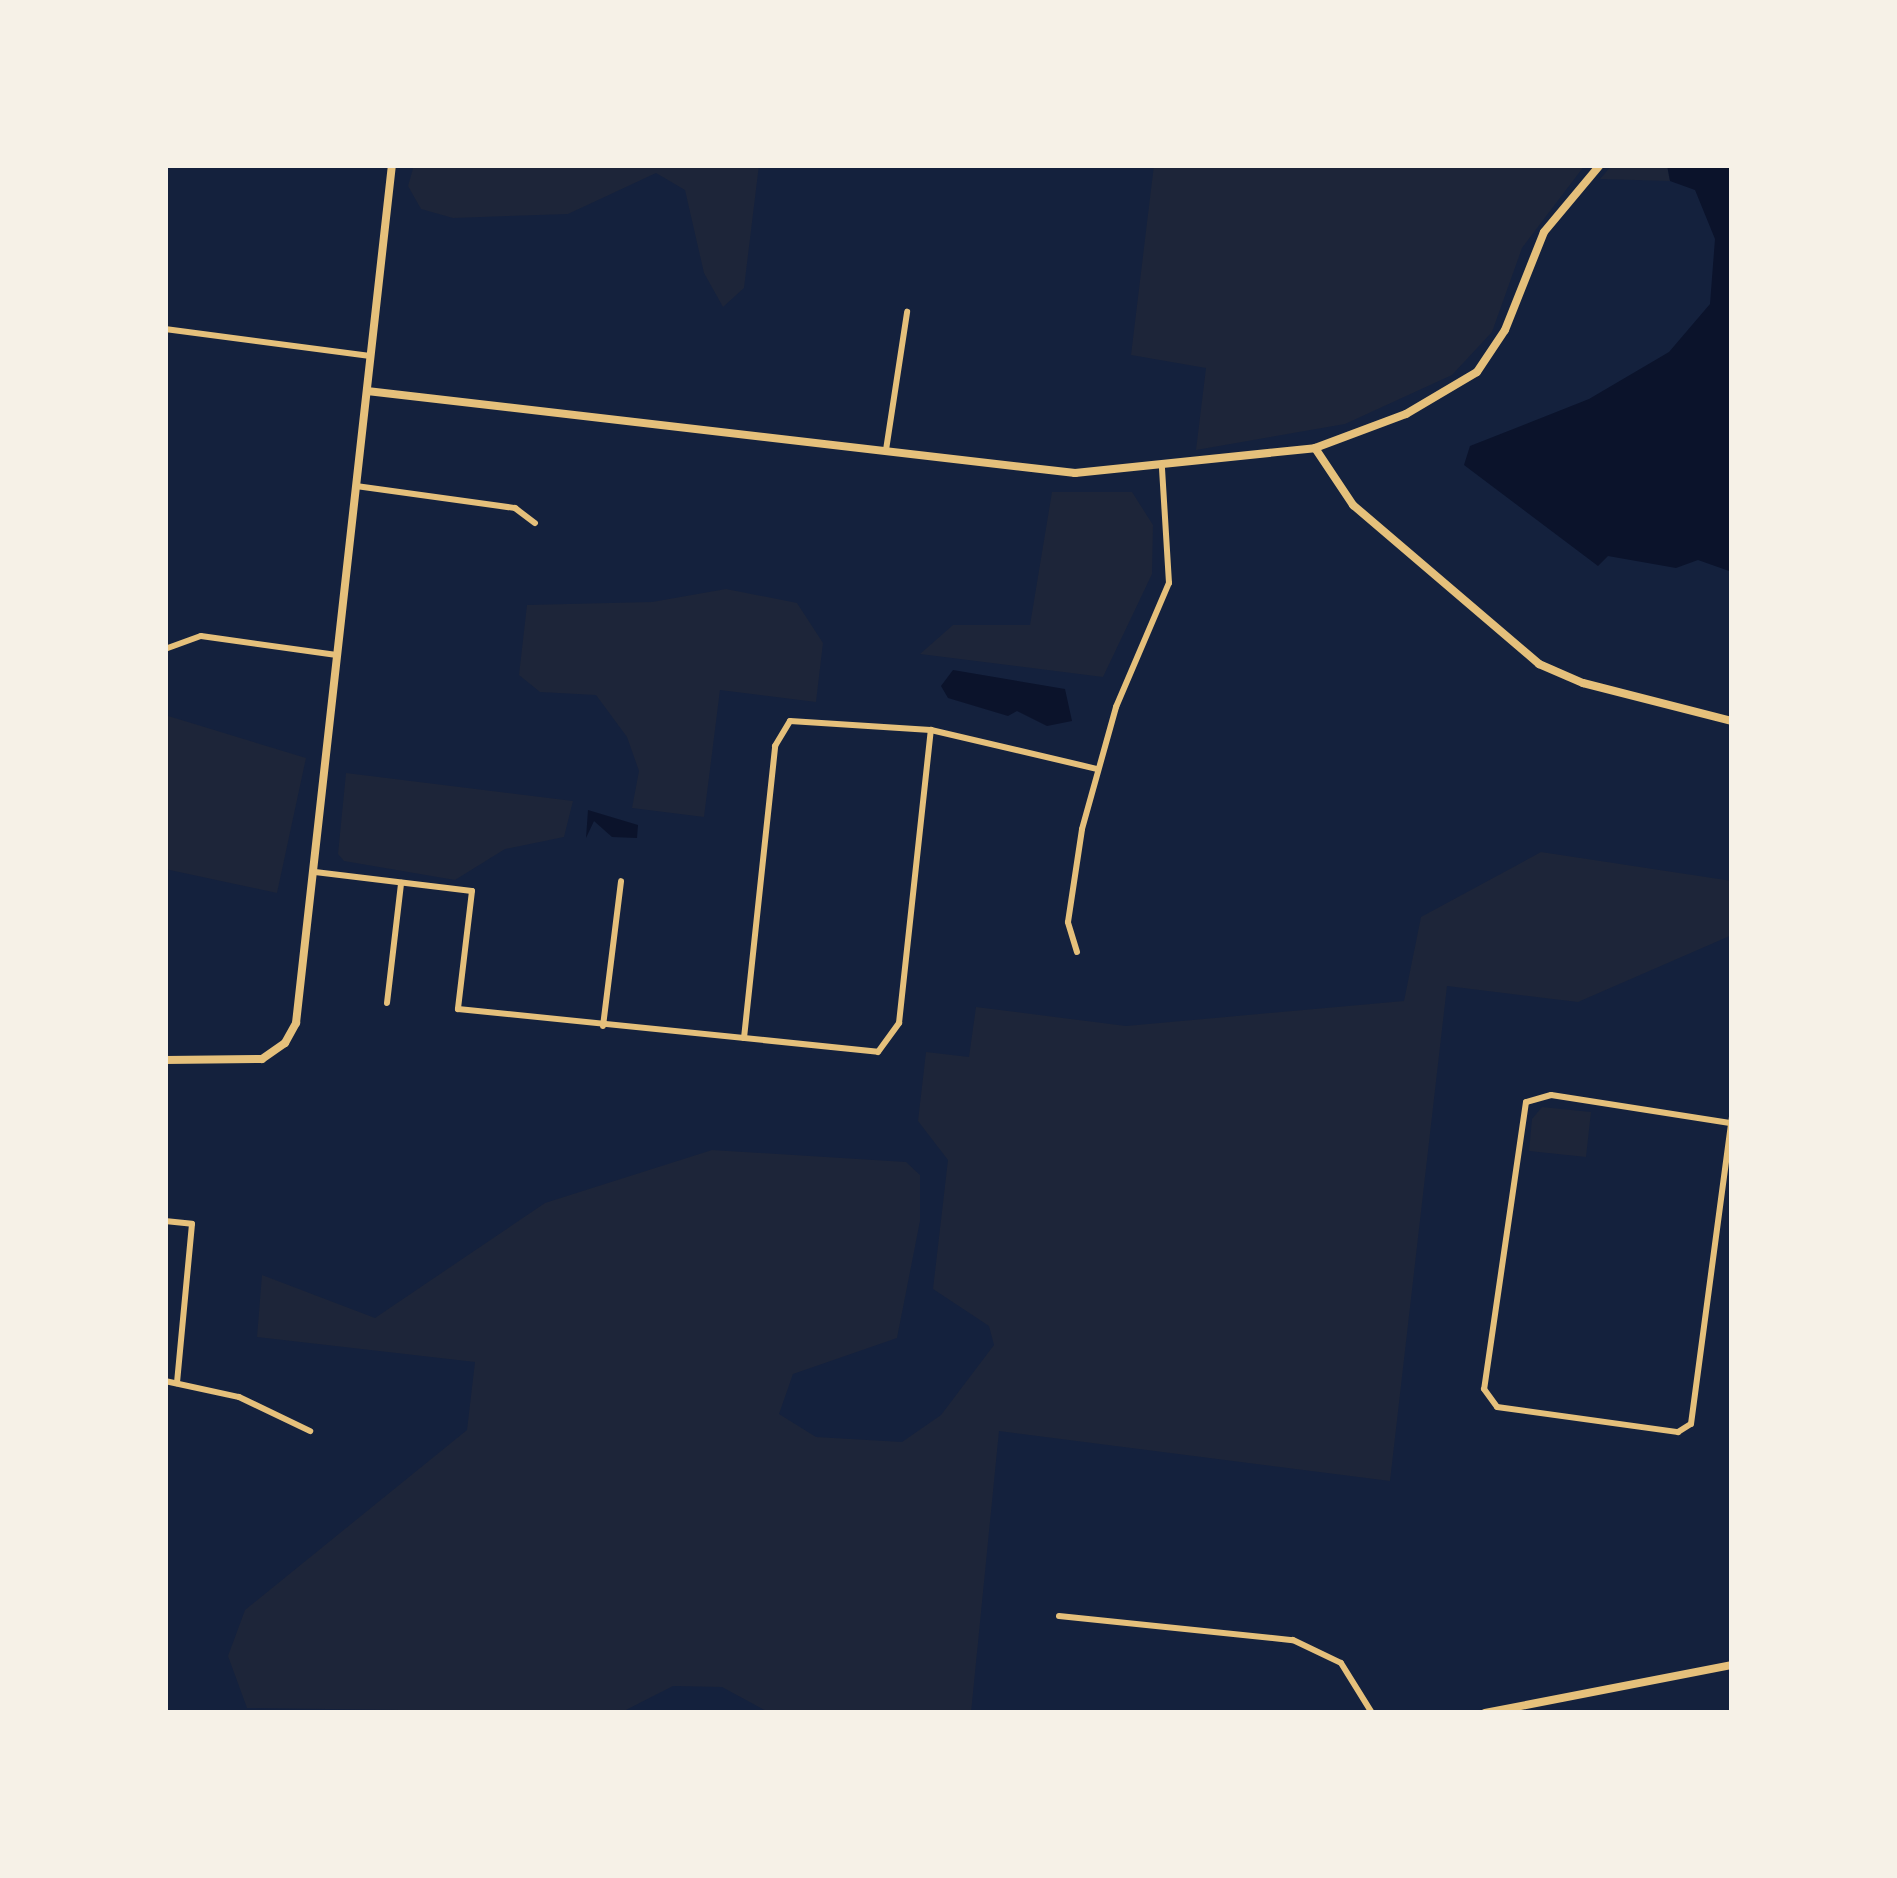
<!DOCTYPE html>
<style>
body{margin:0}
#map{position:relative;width:1897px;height:1878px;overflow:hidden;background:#14213d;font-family:Spectral,serif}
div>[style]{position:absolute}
.green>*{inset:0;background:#1d2539}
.water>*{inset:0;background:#0b132b}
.minor>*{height:6px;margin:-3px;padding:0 3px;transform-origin:3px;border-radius:3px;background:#e5c07b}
.tertiary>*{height:8px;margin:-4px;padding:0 4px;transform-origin:4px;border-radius:4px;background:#e5c07b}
span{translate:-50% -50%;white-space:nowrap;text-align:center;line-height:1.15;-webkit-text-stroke:9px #f6f1e7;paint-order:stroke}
.frame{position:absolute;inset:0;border:168px solid #f6f1e7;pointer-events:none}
</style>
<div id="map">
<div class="green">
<i style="clip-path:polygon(414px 165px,759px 165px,744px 288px,723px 307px,704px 273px,685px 190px,656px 173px,568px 214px,453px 218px,421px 209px,408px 186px)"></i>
<i style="clip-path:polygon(1154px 165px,1585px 165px,1522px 248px,1492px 332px,1452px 375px,1345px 424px,1196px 450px,1206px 368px,1131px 355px)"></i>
<i style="clip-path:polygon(1612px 165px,1667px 165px,1670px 181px,1600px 179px)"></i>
<i style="clip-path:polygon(1052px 492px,1132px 492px,1153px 525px,1152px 574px,1103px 677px,920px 654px,953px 625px,1030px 625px)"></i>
<i style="clip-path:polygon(726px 589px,797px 603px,823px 643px,816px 702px,720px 690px,704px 817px,632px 808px,639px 771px,627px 737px,596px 695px,540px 692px,519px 675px,527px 605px,652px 602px)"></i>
<i style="clip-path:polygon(165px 715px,306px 758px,277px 893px,165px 869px)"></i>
<i style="clip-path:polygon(346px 773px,573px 801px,564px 837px,505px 849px,455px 880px,344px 861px,338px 854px)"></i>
<i style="clip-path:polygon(1541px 852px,1732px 881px,1732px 935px,1578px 1002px,1447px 986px,1390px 1481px,999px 1431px,971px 1713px,770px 1713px,722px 1687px,673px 1686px,620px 1713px,247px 1708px,228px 1656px,245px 1610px,467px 1430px,475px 1362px,257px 1337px,262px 1275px,375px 1318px,545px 1203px,712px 1150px,906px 1162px,920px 1175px,920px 1221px,897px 1338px,793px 1374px,779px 1414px,816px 1437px,902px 1442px,941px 1415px,994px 1345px,989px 1326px,933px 1289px,948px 1160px,918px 1121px,926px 1052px,969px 1057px,976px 1007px,1126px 1026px,1404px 1001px,1421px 917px)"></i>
<i style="clip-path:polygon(1542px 1107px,1591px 1112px,1586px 1157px,1529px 1151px,1532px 1119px)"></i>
</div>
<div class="water">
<i style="clip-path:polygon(1667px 165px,1732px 165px,1732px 572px,1698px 560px,1676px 568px,1608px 556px,1598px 566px,1464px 465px,1470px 446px,1589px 399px,1669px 352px,1710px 304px,1715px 239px,1695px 190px,1670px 181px)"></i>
<i style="clip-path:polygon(953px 670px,1065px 689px,1072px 721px,1047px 726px,1017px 711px,1008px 716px,948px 698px,941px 686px)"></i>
<i style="clip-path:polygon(588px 810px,638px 825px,637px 838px,612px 837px,594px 821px,586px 838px)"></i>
</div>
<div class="minor">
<i style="left:165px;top:329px;width:207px;rotate:7.5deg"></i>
<i style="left:886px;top:450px;width:140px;rotate:-81.3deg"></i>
<i style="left:356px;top:486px;width:161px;rotate:7.9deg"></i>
<i style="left:515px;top:508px;width:25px;rotate:37deg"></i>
<i style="left:165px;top:649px;width:38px;rotate:-20deg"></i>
<i style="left:201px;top:636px;width:137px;rotate:8deg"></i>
<i style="left:315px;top:872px;width:158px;rotate:6.9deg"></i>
<i style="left:472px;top:891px;width:119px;rotate:96.8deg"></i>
<i style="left:458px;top:1009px;width:422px;rotate:5.8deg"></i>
<i style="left:878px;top:1052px;width:36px;rotate:-54deg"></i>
<i style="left:899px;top:1023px;width:295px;rotate:-83.8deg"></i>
<i style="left:1077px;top:952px;width:31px;rotate:-107deg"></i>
<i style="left:1068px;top:922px;width:94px;rotate:-81.4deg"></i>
<i style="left:1082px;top:829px;width:127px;rotate:-74.4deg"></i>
<i style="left:1116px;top:707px;width:135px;rotate:-66.9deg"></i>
<i style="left:1169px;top:583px;width:115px;rotate:-93.5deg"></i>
<i style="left:387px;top:1003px;width:121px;rotate:-83.3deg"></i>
<i style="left:603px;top:1026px;width:146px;rotate:-82.9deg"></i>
<i style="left:744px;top:1038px;width:294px;rotate:-83.9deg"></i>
<i style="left:775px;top:746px;width:29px;rotate:-59deg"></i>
<i style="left:790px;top:721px;width:141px;rotate:3.7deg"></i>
<i style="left:931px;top:730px;width:171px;rotate:13.2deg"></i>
<i style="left:1730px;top:1123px;width:181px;rotate:-171.1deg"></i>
<i style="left:1551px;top:1095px;width:26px;rotate:164deg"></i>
<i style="left:1526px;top:1102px;width:290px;rotate:98.3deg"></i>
<i style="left:1484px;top:1389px;width:22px;rotate:54deg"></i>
<i style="left:1497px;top:1407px;width:183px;rotate:7.9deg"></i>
<i style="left:1678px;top:1432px;width:15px;rotate:-32deg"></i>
<i style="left:1691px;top:1424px;width:312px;rotate:-82.4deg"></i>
<i style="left:165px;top:1221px;width:27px;rotate:6deg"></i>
<i style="left:192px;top:1224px;width:160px;rotate:95.4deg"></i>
<i style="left:165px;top:1381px;width:76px;rotate:12.2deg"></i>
<i style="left:239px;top:1397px;width:79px;rotate:25.6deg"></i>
<i style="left:1059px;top:1616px;width:235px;rotate:5.9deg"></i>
<i style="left:1293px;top:1640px;width:53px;rotate:25.6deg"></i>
<i style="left:1341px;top:1663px;width:59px;rotate:58.2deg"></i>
</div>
<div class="tertiary">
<i style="left:367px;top:391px;width:713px;rotate:6.61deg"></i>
<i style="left:1075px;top:473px;width:241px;rotate:-5.9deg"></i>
<i style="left:1315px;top:448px;width:97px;rotate:-20.5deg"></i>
<i style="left:1406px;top:414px;width:82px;rotate:-30.6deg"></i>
<i style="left:1477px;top:372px;width:50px;rotate:-56.3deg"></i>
<i style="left:1505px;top:330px;width:105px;rotate:-68.3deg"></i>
<i style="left:1544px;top:232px;width:87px;rotate:-50.1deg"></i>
<i style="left:1315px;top:448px;width:69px;rotate:56.3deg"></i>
<i style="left:1353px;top:505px;width:245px;rotate:40.5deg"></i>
<i style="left:1539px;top:664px;width:48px;rotate:23.4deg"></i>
<i style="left:1583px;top:683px;width:154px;rotate:14.3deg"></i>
<i style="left:165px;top:1060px;width:97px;rotate:-0.6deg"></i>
<i style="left:262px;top:1059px;width:28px;rotate:-35deg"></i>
<i style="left:285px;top:1043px;width:23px;rotate:-61deg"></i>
<i style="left:296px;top:1023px;width:863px;rotate:-83.62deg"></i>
<i style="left:1485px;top:1713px;width:252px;rotate:-11deg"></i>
</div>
<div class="frame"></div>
</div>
